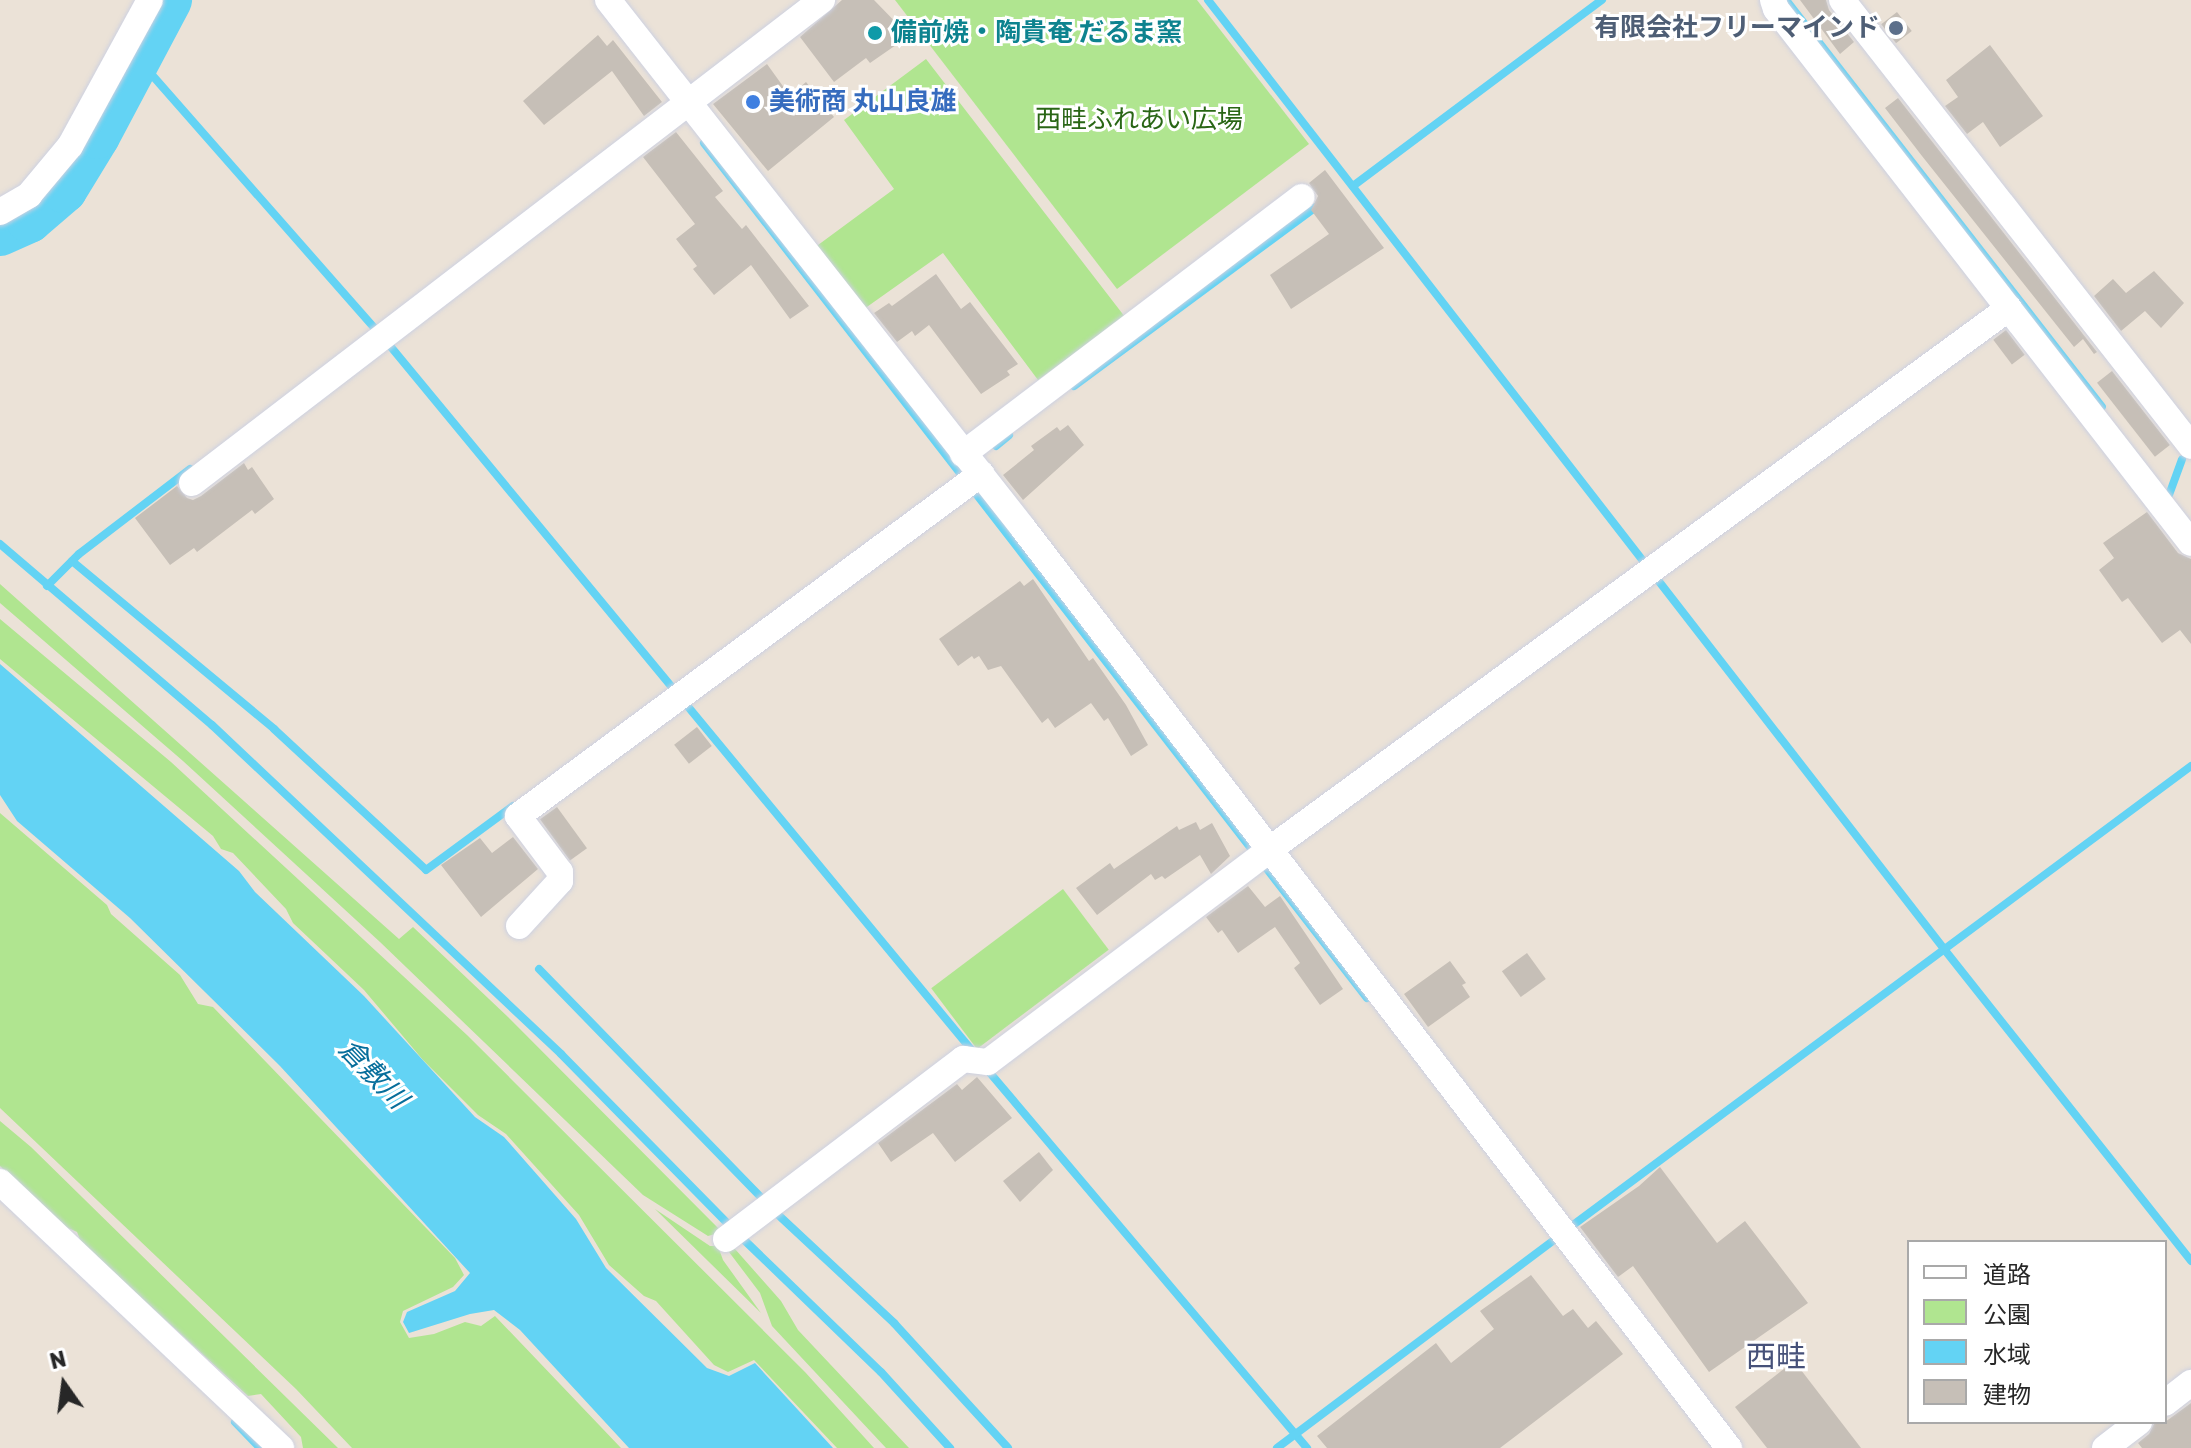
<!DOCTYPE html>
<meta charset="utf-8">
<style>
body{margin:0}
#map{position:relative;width:2191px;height:1448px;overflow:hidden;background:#ebe2d7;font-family:Rubik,"Noto Sans JP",sans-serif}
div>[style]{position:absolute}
.green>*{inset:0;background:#b0e590;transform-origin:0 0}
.water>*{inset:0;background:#63d3f4}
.stream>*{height:8px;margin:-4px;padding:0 4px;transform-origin:4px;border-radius:4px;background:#63d3f4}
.river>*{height:46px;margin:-23px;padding:0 23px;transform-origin:23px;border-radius:23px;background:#63d3f4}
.building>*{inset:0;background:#c6bfb7;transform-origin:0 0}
.roads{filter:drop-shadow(0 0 2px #cdd1e1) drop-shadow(0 0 2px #cdd1e1)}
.minor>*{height:26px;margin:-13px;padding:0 13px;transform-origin:13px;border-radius:13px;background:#fff}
.dots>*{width:22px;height:22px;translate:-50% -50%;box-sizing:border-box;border:4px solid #fff;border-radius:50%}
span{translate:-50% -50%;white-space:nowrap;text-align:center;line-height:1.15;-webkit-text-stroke:6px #fff;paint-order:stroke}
.service-label{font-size:26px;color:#4e5e75;font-weight:700}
.right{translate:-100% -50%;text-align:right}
.culture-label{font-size:26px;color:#0d838f;font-weight:700}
.left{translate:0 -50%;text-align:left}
.shop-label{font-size:26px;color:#366cbe;font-weight:700}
.park-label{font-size:26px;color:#296615}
.water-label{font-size:28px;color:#076e9b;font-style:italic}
.quarter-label{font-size:30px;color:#465179}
.legend{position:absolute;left:1907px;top:1240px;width:260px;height:184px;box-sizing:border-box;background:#fff;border:2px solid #a9a9a9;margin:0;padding:10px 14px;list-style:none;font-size:24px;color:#272727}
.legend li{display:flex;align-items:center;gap:16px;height:40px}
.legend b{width:40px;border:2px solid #a9a9a9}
.north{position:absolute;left:24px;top:1344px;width:80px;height:80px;-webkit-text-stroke:6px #fff;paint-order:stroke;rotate:346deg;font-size:22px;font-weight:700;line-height:32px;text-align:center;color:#272727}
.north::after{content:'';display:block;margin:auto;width:28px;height:36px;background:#272727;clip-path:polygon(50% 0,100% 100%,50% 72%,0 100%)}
</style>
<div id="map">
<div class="green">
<i style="clip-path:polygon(895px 0,1197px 0,1309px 144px,1117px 289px)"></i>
<i style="clip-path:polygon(926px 59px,1125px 317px,1038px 380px,943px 253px,864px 309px,814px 248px,894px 189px,844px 120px)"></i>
<i style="clip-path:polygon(0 584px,399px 939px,413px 927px,508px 1017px,722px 1232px,708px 1236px,643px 1195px,380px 942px,183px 761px,0 603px)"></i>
<i style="clip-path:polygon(0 619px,171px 762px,467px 1035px,805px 1372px,874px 1448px,837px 1448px,754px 1360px,728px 1372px,714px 1365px,656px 1301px,644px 1296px,609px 1265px,579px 1215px,506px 1134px,478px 1115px,423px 1060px,364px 990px,293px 923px,286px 909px,233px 853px,221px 849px,213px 836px,0 659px)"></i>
<i style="clip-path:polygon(0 813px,107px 905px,111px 914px,180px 975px,198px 1004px,213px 1007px,455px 1258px,464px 1275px,453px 1287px,403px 1311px,400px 1322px,409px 1338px,434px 1334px,465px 1322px,481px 1326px,495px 1316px,621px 1448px,352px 1448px,296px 1389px,0 1108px)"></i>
<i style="left:1063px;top:889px;width:76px;height:165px;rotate:53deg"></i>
<i style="clip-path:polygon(0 1121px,31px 1147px,338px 1448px,303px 1448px,301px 1437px,261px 1394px,248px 1396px,81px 1242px,77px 1232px,66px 1227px,0 1166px)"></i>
<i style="clip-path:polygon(655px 1209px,710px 1246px,718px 1246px,723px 1260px,761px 1313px)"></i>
<i style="clip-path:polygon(729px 1247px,735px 1249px,781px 1301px,798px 1330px,909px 1448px,886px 1448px,772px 1326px,760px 1293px,729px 1252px)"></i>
</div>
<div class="water">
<i style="clip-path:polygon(0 664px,239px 871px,255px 892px,364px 996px,475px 1117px,504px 1137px,576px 1219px,606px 1268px,707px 1368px,729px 1376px,755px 1363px,833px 1448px,629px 1448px,520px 1330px,494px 1310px,470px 1314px,409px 1333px,403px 1322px,407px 1312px,455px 1291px,470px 1273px,280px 1066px,130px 918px,17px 821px,0 795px)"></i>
</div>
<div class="stream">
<i style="left:1208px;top:0;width:1201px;rotate:52.2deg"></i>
<i style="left:1944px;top:949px;width:398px;rotate:51.6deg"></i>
<i style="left:1786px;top:0;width:515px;rotate:52.17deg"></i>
<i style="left:138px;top:59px;width:383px;rotate:48.7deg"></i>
<i style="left:391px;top:347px;width:916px;rotate:50.45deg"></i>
<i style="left:704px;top:143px;width:1082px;rotate:52.21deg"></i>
<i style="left:1353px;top:186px;width:311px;rotate:-36.8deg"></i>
<i style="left:1074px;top:386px;width:306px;rotate:-36.5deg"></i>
<i style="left:996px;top:446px;width:17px;rotate:-40deg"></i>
<i style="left:2169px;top:495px;width:38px;rotate:-70deg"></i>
<i style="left:0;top:544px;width:279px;rotate:40.5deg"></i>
<i style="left:212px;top:725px;width:480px;rotate:43.3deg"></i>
<i style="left:561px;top:1054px;width:254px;rotate:45.5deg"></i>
<i style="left:739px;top:1235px;width:197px;rotate:44deg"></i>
<i style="left:881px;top:1372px;width:103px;rotate:47.8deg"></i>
<i style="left:72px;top:561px;width:263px;rotate:39.7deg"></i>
<i style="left:274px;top:729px;width:207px;rotate:42.8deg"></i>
<i style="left:426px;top:870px;width:108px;rotate:-36.3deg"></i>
<i style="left:47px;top:586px;width:45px;rotate:-45deg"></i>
<i style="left:79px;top:554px;width:140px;rotate:-37.4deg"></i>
<i style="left:539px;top:969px;width:336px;rotate:45.8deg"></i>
<i style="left:773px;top:1210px;width:166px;rotate:43deg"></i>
<i style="left:894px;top:1323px;width:169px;rotate:47.6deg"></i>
<i style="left:985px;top:1067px;width:499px;rotate:49.8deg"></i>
<i style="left:1573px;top:1225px;width:770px;rotate:-36.6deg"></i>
<i style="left:235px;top:1422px;width:36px;rotate:46deg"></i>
<i style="left:1277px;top:1448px;width:350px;rotate:-36.9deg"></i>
</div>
<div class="river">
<i style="left:0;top:233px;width:32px;rotate:-24deg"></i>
<i style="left:29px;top:220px;width:46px;rotate:-40.6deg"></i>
<i style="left:64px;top:190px;width:63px;rotate:-58.6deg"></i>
<i style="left:97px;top:136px;width:154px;rotate:-62.1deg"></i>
</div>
<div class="building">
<i style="clip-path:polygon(842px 0,874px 0,909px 36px,870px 63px,866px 58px,834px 82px,800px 37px)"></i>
<i style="clip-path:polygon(1800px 0,1826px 0,1829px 10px,1854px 42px,1840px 54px)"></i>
<i style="left:1897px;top:12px;width:24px;height:20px;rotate:52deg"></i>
<i style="clip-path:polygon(598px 35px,607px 46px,613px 40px,662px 102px,644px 116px,612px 71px,544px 125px,523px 101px)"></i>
<i style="clip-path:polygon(1990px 45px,2043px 116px,2000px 147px,1983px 122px,1967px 134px,1945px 106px,1958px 97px,1946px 80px)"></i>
<i style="clip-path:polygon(767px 64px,790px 96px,806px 82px,834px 117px,768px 171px,713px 104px)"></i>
<i style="clip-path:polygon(1898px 98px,2097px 352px,2094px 354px,2083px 339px,2074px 347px,1922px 156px,1885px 108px)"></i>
<i style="clip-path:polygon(676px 132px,723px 191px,715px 197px,742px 229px,746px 225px,809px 306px,790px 319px,751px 265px,714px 295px,693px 269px,697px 266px,676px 239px,695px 224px,643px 157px)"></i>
<i style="clip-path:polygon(1325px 170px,1384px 248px,1291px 309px,1270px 275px,1329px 234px,1311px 210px,1318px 196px,1309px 183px)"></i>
<i style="clip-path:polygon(2154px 271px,2184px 303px,2161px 328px,2145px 311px,2121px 331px,2094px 296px,2113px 279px,2126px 293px)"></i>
<i style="clip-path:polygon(936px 274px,961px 309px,970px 302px,1018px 364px,1007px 371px,1010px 375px,981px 394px,929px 325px,915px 336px,912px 331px,897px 342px,874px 313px,889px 303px,892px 306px)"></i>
<i style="left:2006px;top:330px;width:31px;height:16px;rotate:53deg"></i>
<i style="left:2112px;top:371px;width:94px;height:19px;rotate:52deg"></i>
<i style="clip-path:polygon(1068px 425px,1084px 445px,1023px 500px,1003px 475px,1034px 450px,1031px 446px,1057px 427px,1060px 431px)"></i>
<i style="clip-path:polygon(244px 463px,248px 470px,252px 467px,274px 499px,255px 514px,252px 510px,197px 552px,194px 548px,170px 565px,135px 518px,177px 486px,187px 498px,193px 500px,201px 496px)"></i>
<i style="clip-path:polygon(2147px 512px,2178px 553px,2191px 559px,2191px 644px,2180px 630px,2162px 643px,2128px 598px,2122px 602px,2099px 570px,2114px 558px,2103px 543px)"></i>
<i style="clip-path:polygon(1033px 579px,1089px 661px,1093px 658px,1126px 705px,1148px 745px,1131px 756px,1108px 718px,1104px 721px,1091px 703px,1055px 728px,1048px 718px,1042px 723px,1001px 666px,988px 670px,979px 656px,974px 659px,972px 656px,958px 666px,939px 639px,1020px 581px,1024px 586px)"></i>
<i style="left:697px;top:727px;width:24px;height:29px;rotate:52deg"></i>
<i style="left:557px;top:807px;width:51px;height:21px;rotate:54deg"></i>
<i style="clip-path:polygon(1196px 822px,1200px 830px,1212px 823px,1230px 856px,1211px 874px,1200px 855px,1165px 879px,1162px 876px,1155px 880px,1151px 874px,1097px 915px,1076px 888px,1110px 863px,1114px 869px,1177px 826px,1179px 830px)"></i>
<i style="clip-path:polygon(513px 837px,538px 869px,481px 917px,441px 865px,480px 838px,492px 853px)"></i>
<i style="clip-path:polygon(1248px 886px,1265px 907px,1280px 896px,1343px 989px,1320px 1005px,1294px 968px,1300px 963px,1275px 927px,1238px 953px,1222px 930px,1218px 933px,1206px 917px)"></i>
<i style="left:1527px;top:953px;width:32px;height:31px;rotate:54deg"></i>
<i style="clip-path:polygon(1450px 961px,1466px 983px,1462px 985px,1470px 997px,1428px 1027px,1404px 994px)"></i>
<i style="clip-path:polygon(977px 1077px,1012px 1118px,955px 1162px,933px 1133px,891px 1162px,878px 1143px,957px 1084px,962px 1090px)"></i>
<i style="clip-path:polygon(1039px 1152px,1053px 1170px,1020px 1202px,1003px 1181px)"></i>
<i style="clip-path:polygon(1660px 1167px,1717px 1243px,1745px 1221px,1808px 1303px,1709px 1372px,1633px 1266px,1618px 1277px,1580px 1227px,1639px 1186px)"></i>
<i style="clip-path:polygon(1531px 1275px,1563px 1316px,1573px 1309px,1588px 1328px,1596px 1321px,1623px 1354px,1500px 1448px,1327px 1448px,1317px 1436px,1436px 1343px,1451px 1363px,1494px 1329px,1480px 1311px)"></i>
<i style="clip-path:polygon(1794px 1361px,1801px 1370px,1861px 1448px,1767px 1448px,1735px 1407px)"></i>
<i style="clip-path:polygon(2191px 1403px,2191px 1448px,2142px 1448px,2138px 1443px,2149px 1434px,2155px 1422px,2165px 1422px)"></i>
</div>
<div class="roads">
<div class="minor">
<i style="left:608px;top:0;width:672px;rotate:51.83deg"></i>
<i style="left:1023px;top:528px;width:1160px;rotate:52.5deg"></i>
<i style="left:1773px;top:0;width:9px;rotate:72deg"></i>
<i style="left:1776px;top:9px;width:676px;rotate:52.15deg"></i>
<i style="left:1842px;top:0;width:566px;rotate:51.96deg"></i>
<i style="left:0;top:212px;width:34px;rotate:-30deg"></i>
<i style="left:29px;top:195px;width:64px;rotate:-50.1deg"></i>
<i style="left:70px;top:146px;width:166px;rotate:-61.3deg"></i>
<i style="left:963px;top:454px;width:425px;rotate:-37.2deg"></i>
<i style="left:192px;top:483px;width:794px;rotate:-37.48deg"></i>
<i style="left:519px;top:926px;width:61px;rotate:-47.7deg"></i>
<i style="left:560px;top:881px;width:9px;rotate:-90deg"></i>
<i style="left:560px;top:872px;width:70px;rotate:-126.9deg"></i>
<i style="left:518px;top:816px;width:576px;rotate:-36.45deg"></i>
<i style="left:0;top:1182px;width:387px;rotate:43.4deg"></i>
<i style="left:726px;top:1239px;width:298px;rotate:-37.2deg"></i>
<i style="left:963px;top:1059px;width:25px;rotate:7deg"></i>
<i style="left:988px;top:1062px;width:352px;rotate:-37deg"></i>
<i style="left:1269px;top:850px;width:917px;rotate:-36.22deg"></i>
<i style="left:2165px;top:1403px;width:33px;rotate:-38deg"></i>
<i style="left:2105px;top:1448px;width:43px;rotate:-37.4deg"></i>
</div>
</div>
<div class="dots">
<i style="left:1896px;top:28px;background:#5c6f8a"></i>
<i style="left:875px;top:33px;background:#0f9aa8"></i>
<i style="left:753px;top:102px;background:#3f7fe0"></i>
</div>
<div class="service-label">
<span class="right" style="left:1880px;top:28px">有限会社フリーマインド</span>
</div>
<div class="culture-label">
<span class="left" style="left:891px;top:33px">備前焼・陶貴奄 だるま窯</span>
</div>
<div class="shop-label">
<span class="left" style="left:769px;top:102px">美術商 丸山良雄</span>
</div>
<div class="park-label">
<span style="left:1139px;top:120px">西畦ふれあい広場</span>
</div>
<div class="water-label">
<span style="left:373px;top:1074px;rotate:46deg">倉敷川</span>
</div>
<div class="quarter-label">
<span style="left:1776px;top:1357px">西畦</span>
</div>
<ul class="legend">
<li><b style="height:10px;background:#fff"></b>道路</li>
<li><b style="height:22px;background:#b0e590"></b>公園</li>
<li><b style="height:22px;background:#63d3f4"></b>水域</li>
<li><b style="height:22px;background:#c6bfb7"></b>建物</li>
</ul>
<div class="north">N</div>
</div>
